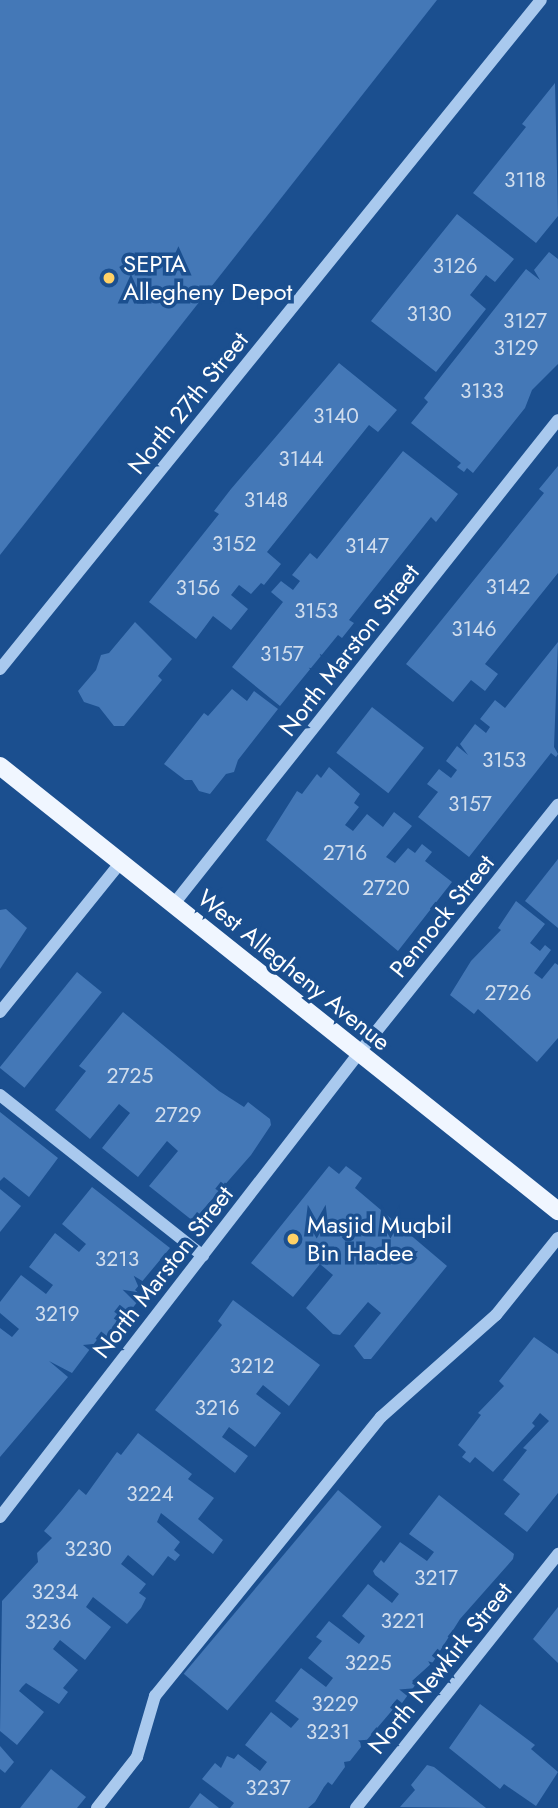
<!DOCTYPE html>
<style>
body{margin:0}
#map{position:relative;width:558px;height:1808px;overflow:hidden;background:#1b4f8f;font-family:Jost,sans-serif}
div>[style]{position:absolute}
.building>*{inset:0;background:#4478b7;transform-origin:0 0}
.minor>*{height:12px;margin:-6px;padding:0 6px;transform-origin:6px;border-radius:6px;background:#a9c9ee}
.major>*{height:18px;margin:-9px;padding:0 9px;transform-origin:9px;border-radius:9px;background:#f0f6ff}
.dots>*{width:19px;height:19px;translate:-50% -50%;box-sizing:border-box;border:4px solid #1b4f8f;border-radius:50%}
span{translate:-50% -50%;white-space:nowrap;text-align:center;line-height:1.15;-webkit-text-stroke:7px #1b4f8f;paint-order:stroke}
.number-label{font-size:21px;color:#d0dded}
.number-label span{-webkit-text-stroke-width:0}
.poi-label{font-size:24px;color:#fff}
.left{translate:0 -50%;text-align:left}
.street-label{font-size:24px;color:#fff}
</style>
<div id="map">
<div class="building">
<i style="clip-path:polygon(0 0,437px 0,0 555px)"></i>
<i style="clip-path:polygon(555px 83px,558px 216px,536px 243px,473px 193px,526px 127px,522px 124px)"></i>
<i style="clip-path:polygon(457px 214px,514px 259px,495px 282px,486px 275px,470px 295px,486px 309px,436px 372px,371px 321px)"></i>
<i style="clip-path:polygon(549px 252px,558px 259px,558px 364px,532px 390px,525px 408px,473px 473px,467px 468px,464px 472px,457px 467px,461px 463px,411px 423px,428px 402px,424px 398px,526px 269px,540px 280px,534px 270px)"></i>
<i style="clip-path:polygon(339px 363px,397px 410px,378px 432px,369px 425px,267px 552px,281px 564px,264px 585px,261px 583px,251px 594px,239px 585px,231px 595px,248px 609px,231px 630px,213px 616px,196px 639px,149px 602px,219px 514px,214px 511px,231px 489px)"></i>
<i style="clip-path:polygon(403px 451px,458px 494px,436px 522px,431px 517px,349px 620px,354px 623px,342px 638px,338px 635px,280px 706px,232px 667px,283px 602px,271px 592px,281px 581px,293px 590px,300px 581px,292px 575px,310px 553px,317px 559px)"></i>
<i style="clip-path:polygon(558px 466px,558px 573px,485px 664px,498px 674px,485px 691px,471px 680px,453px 702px,406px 664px,544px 493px,539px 489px)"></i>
<i style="clip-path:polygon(135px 622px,172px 659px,158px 676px,162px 680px,124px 726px,114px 726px,99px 707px,84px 702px,78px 691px,96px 670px,101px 655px,109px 653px)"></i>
<i style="clip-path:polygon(558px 642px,554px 747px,558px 754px,556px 757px,551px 753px,469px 857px,418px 817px,438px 792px,427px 784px,439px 769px,451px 778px,457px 770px,446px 761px,457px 746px,468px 755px,460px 744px,475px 724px,486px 733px,490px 727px,480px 719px,495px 700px,505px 708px)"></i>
<i style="clip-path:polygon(232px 689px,247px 701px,254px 691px,278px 709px,238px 760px,234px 772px,226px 774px,210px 794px,199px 791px,192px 780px,185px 780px,164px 764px,204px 713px,208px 716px)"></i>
<i style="left:372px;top:707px;width:66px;height:58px;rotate:38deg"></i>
<i style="clip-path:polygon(329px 767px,360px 794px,354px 803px,359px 807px,345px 825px,353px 831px,367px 814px,383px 827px,394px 812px,412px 826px,386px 857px,395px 863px,408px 848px,415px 853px,422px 844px,432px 852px,425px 861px,452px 882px,398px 951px,266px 840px,297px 791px,302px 794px,317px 774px,321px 778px)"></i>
<i style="clip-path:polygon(558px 859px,558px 928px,525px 901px)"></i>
<i style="clip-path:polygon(516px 901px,545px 924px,530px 943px,540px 951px,545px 945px,551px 950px,534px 973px,542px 979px,555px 963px,558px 965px,558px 1038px,537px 1062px,478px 1009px,474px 1014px,450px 995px,471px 961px,501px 930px,498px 928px)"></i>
<i style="clip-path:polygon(6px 909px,27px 928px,0 969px,0 910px)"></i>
<i style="left:77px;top:972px;width:32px;height:123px;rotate:39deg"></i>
<i style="clip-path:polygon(123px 1012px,219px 1091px,244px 1107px,248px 1102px,270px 1119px,271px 1125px,251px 1155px,193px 1221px,149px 1186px,178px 1151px,167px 1141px,138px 1177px,102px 1148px,130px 1113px,119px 1104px,90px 1139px,55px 1110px,86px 1071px,79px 1066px)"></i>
<i style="clip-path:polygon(0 1112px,58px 1158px,29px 1197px,4px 1177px,0 1181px)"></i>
<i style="clip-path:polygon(329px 1166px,339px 1174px,346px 1166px,362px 1178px,355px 1188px,447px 1266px,371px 1359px,364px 1359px,354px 1346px,381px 1313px,368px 1302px,340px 1335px,333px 1334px,306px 1308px,333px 1275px,320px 1264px,293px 1297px,251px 1263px)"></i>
<i style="clip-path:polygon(92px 1187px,170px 1248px,135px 1290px,142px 1296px,109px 1338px,102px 1333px,72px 1373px,49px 1361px,68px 1377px,0 1457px,0 1328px,12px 1337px,19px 1329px,0 1313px,0 1302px,21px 1275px,46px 1294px,53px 1285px,29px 1267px,55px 1233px,79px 1252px,86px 1244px,62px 1224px)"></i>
<i style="clip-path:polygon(0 1189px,21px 1206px,0 1232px)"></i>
<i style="clip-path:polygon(233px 1300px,320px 1365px,289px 1406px,263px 1385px,256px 1394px,281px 1413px,255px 1447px,229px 1427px,222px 1437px,248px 1456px,235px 1473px,155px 1410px,222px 1325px,218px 1321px)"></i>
<i style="clip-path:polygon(534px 1337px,558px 1354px,558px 1493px,527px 1532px,504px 1514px,520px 1494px,503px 1480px,527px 1450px,523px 1448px,549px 1421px,540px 1413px,532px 1423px,535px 1426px,493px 1472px,475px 1457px,470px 1463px,462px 1457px,466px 1452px,458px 1445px,481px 1415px,478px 1413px,504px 1386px,499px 1381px)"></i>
<i style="clip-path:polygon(138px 1433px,192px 1474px,188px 1479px,214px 1498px,198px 1519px,223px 1540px,213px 1554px,161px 1513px,157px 1522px,180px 1542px,174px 1550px,180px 1555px,175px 1561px,168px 1556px,153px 1576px,128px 1555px,121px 1564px,146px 1584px,139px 1593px,146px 1598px,141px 1608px,127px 1624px,93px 1597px,86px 1607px,111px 1627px,85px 1660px,60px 1640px,53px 1649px,78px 1670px,63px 1688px,68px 1692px,59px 1704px,26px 1683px,22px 1687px,19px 1691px,44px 1712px,17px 1745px,0 1731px,2px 1601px,38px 1562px,37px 1553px,52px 1538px,44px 1531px,62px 1510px,79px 1489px,86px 1495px,117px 1452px,121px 1455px)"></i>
<i style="left:338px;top:1490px;width:57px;height:240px;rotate:40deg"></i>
<i style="clip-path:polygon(439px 1495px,514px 1554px,513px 1559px,460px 1619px,433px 1662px,412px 1681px,416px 1684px,402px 1703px,397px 1699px,392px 1705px,395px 1707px,366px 1741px,360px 1741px,361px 1747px,350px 1761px,344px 1762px,345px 1767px,332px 1785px,328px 1782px,324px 1787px,315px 1802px,308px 1808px,230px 1808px,234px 1803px,202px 1779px,215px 1763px,221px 1768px,227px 1756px,234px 1759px,238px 1754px,260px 1771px,267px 1762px,245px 1745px,271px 1712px,291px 1728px,299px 1719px,275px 1701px,301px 1668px,326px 1687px,333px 1678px,308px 1658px,322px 1641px,316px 1637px,329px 1621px,359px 1644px,365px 1636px,342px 1616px,368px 1584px,392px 1603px,399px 1594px,375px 1575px,373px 1571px,381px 1560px,384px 1563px,400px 1542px,427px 1561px,434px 1552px,409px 1534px)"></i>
<i style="clip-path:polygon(558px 1607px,558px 1663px,533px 1639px)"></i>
<i style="clip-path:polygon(480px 1704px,535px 1745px,531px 1749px,558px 1772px,536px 1806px,504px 1784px,500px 1789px,449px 1748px)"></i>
<i style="clip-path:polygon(0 1746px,14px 1762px,5px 1773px,0 1769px)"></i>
<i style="clip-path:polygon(427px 1765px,434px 1767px,486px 1808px,400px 1807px,415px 1790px,411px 1785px)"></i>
<i style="clip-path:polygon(51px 1769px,86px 1797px,77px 1808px,20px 1808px)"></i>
<i style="clip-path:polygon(200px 1793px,219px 1808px,189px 1808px)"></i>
</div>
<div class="minor">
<i style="left:0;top:669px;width:860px;rotate:-51.04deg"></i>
<i style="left:173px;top:905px;width:619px;rotate:-51.56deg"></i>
<i style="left:0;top:1012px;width:193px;rotate:-51.1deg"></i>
<i style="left:0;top:1095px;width:259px;rotate:38.4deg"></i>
<i style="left:0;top:1517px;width:587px;rotate:-52.27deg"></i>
<i style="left:359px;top:1053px;width:318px;rotate:-51.3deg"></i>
<i style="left:97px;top:1808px;width:65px;rotate:-51.9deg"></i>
<i style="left:137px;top:1757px;width:64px;rotate:-73.6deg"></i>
<i style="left:155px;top:1696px;width:359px;rotate:-51deg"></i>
<i style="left:381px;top:1417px;width:154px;rotate:-41.6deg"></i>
<i style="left:496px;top:1315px;width:99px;rotate:-51.2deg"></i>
<i style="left:356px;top:1808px;width:325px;rotate:-51.5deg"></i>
</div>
<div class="major">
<i style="left:0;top:766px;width:714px;rotate:38.57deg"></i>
</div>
<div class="dots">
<i style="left:109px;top:278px;background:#ffd166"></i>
<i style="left:293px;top:1239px;background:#ffd166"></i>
</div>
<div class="number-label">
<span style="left:525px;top:180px">3118</span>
<span style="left:455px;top:266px">3126</span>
<span style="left:429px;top:314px">3130</span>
<span style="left:525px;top:321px">3127</span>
<span style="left:516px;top:348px">3129</span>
<span style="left:482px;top:391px">3133</span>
<span style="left:336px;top:416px">3140</span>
<span style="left:301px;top:459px">3144</span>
<span style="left:266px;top:500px">3148</span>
<span style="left:234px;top:544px">3152</span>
<span style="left:367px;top:546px">3147</span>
<span style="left:508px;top:587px">3142</span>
<span style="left:198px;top:588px">3156</span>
<span style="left:316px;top:611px">3153</span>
<span style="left:474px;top:629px">3146</span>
<span style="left:282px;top:654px">3157</span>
<span style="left:504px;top:760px">3153</span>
<span style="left:470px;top:804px">3157</span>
<span style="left:345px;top:853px">2716</span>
<span style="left:386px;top:888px">2720</span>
<span style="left:508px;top:993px">2726</span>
<span style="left:130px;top:1076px">2725</span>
<span style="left:178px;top:1115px">2729</span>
<span style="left:117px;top:1259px">3213</span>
<span style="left:57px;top:1314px">3219</span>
<span style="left:252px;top:1366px">3212</span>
<span style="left:217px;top:1408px">3216</span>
<span style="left:150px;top:1494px">3224</span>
<span style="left:88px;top:1549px">3230</span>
<span style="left:436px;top:1578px">3217</span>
<span style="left:55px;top:1592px">3234</span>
<span style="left:403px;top:1621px">3221</span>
<span style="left:48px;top:1622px">3236</span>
<span style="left:368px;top:1663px">3225</span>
<span style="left:335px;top:1704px">3229</span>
<span style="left:328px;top:1732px">3231</span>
<span style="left:268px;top:1788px">3237</span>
</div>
<div class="poi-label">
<span class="left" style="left:123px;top:278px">SEPTA<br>Allegheny Depot</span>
<span class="left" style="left:307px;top:1239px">Masjid Muqbil<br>Bin Hadee</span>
</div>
<div class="street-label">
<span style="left:188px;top:403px;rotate:-51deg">North 27th Street</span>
<span style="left:349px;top:650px;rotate:-52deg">North Marston Street</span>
<span style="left:442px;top:916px;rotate:-51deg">Pennock Street</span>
<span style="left:294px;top:970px;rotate:39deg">West Allegheny Avenue</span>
<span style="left:163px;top:1272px;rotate:-52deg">North Marston Street</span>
<span style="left:440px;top:1668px;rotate:-51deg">North Newkirk Street</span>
</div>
</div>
